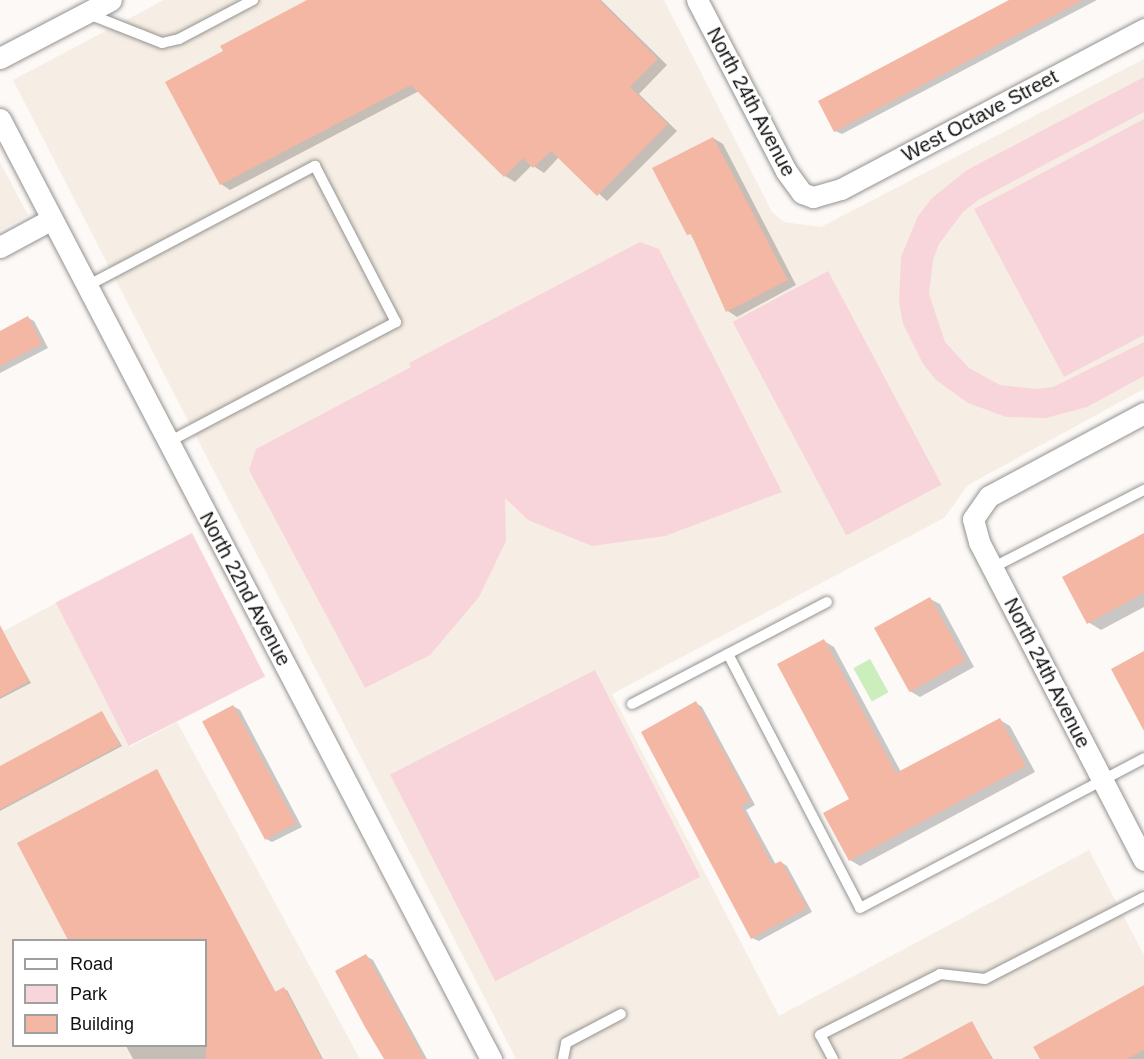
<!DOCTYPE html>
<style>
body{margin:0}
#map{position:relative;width:1144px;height:1059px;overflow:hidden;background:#fcf9f7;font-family:Helvetica,sans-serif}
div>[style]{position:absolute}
.built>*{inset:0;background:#f6eee5}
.green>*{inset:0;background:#f8d5db;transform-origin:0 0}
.water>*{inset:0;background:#cbeebc;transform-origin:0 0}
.shadow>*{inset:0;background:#0003}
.building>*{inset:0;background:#f3b7a4;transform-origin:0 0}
.roads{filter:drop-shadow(0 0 2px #959390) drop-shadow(0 0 2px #959390)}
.service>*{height:10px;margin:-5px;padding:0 5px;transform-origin:5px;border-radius:5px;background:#fff}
.minor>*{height:21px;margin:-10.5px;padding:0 10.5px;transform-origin:10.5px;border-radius:10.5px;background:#fff}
span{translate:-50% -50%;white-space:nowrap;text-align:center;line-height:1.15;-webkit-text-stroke:4.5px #fff;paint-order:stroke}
.street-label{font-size:20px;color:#111110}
.legend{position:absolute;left:12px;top:939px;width:195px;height:108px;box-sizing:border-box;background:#fff;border:2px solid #a0a09f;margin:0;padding:8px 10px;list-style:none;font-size:18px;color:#111110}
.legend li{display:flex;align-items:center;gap:12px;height:30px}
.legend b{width:30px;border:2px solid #a0a09f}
</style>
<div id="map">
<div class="built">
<i style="clip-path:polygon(164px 0,664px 0,772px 212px,784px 222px,821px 227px,1144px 59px,1144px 389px,968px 485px,944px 518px,612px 694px,779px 1016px,1089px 850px,1144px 955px,1144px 1059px,516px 1059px,13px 80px)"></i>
<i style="clip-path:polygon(0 162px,28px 215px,0 230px)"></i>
<i style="clip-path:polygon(evenodd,56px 603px,130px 747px,177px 722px,360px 1059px,0 1059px,0 633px,56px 603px,14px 940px,206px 940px,206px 1046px,14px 1046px,14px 940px)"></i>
</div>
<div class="green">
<i style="clip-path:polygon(1144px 77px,1144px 112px,978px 200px,963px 212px,939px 244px,933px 260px,929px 294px,945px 342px,969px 368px,1000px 385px,1036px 389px,1053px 387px,1144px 342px,1144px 376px,1087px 407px,1046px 418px,1006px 417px,968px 403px,936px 380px,923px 364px,903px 324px,899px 302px,901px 257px,918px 216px,932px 198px,967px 170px)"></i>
<i style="clip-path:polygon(1144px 119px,1144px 335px,1064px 377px,974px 209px)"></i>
<i style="clip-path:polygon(640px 242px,659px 249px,782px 492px,665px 536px,592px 546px,528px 520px,505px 498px,506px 541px,479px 597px,430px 655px,365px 688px,249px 470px,256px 449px,411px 367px,409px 363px)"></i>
<i style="left:828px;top:271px;width:242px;height:108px;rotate:62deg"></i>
<i style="left:192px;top:533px;width:161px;height:153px;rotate:63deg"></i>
<i style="left:595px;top:670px;width:232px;height:230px;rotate:63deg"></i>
</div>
<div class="water">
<i style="left:870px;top:659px;width:38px;height:19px;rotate:61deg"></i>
</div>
<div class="shadow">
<i style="clip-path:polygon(310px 0,601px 0,667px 65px,639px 94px,677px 131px,607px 201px,559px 157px,544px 173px,532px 165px,515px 182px,505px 176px,419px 91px,230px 190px,221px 184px,225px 51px)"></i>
<i style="clip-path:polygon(1014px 0,1097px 0,842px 134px,835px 131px)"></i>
<i style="clip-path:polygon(713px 138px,723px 144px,796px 285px,737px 317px,728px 311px,715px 287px,719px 285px,654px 168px)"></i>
<i style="clip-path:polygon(28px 318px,34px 321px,48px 348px,0 373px,0 332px)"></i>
<i style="clip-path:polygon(1144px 535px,1144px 607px,1101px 630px,1088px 622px)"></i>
<i style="clip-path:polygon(930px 599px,940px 604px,974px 667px,920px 697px,910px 691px)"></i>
<i style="clip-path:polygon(4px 635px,31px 683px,0 699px,0 637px)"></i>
<i style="clip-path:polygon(824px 641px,834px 647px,901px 772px,1000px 720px,1010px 726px,1035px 772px,860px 866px,850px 860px,851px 800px)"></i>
<i style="clip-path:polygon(696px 703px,702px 707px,755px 805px,746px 810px,776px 865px,781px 862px,787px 866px,812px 912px,759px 941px,752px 938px)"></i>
<i style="clip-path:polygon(233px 706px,240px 710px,302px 827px,272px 842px,266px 839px)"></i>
<i style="clip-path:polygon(102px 713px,122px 746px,0 811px,0 767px)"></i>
<i style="clip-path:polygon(157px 771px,276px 993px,287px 990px,323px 1059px,133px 1059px,126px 1046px,206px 1046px,206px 940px,70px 940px,19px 844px)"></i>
<i style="clip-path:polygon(366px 956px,373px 960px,427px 1059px,385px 1059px)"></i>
<i style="clip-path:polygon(1144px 987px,1144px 1059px,1042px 1059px)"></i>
<i style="clip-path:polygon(972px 1023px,993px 1059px,912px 1059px)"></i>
</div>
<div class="building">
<i style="clip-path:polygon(307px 0,599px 0,658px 59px,630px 87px,668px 124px,597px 196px,551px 151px,533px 168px,523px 158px,504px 177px,411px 85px,220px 185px,165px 82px,223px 51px,220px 46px)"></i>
<i style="clip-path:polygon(1009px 0,1083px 0,834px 132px,818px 101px)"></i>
<i style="clip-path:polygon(713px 137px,788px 280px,726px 312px,691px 234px,687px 235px,652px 168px)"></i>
<i style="clip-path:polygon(28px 316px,42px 344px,0 366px,0 331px)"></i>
<i style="clip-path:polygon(1144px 533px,1144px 593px,1087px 624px,1062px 577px)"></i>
<i style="left:930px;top:597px;width:73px;height:64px;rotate:61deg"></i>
<i style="clip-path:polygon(0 625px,29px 681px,0 697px)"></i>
<i style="clip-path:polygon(824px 639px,896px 773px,1000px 718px,1026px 766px,849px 861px,823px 813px,849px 799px,777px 664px)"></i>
<i style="clip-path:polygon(1144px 651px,1144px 731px,1111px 669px)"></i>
<i style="clip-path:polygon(696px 701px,750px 801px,741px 806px,772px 865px,781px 861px,807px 908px,751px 939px,641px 732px)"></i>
<i style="left:233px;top:705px;width:134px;height:35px;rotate:62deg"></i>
<i style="clip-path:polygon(102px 711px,120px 745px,0 809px,0 766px)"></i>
<i style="clip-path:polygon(157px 769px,275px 992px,284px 987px,322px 1059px,206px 1059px,206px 940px,68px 940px,17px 843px)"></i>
<i style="clip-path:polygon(366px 954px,400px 1014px,424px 1059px,384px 1059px,365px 1027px,335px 971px)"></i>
<i style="clip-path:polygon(1144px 985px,1144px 1050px,1127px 1059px,1040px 1059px,1033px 1047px)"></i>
<i style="clip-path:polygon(972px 1021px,992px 1059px,901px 1059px)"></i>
</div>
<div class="roads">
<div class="service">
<i style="left:86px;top:13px;width:82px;rotate:21.5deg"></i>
<i style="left:162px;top:43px;width:17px;rotate:-13deg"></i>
<i style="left:179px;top:39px;width:84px;rotate:-27.8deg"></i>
<i style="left:87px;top:286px;width:258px;rotate:-27.8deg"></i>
<i style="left:315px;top:166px;width:176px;rotate:62.6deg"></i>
<i style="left:396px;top:322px;width:258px;rotate:152.2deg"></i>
<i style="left:992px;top:568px;width:171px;rotate:-27.2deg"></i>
<i style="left:728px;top:654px;width:286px;rotate:62.5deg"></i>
<i style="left:860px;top:908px;width:321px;rotate:-27.8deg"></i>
<i style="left:632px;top:704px;width:220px;rotate:-27.6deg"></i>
<i style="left:563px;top:1059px;width:16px;rotate:-79deg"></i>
<i style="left:566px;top:1043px;width:62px;rotate:-27.8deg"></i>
<i style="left:833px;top:1059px;width:27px;rotate:-118deg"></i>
<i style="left:820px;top:1035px;width:135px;rotate:-26.9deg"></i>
<i style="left:940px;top:974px;width:45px;rotate:6.3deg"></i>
<i style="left:985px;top:979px;width:179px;rotate:-27.3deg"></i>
</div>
<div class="minor">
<i style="left:697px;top:0;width:193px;rotate:62.5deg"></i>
<i style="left:786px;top:171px;width:27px;rotate:54deg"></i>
<i style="left:802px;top:193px;width:12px;rotate:20deg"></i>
<i style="left:813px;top:197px;width:29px;rotate:-16deg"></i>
<i style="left:841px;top:189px;width:343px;rotate:-27.8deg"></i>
<i style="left:0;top:58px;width:125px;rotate:-27.6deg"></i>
<i style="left:0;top:119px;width:1061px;rotate:62.42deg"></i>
<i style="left:0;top:247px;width:59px;rotate:-28.3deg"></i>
<i style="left:1144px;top:413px;width:176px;rotate:151.8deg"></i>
<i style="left:989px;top:496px;width:28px;rotate:125deg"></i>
<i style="left:973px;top:519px;width:24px;rotate:75deg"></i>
<i style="left:979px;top:542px;width:358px;rotate:62.6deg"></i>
</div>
</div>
<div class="street-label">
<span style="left:751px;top:102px;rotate:62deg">North 24th Avenue</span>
<span style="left:980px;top:116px;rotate:-28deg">West Octave Street</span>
<span style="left:245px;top:589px;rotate:62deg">North 22nd Avenue</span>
<span style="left:1047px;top:673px;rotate:63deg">North 24th Avenue</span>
</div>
<ul class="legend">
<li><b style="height:8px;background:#fff"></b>Road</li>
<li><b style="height:16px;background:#f8d5db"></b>Park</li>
<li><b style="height:16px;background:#f3b7a4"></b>Building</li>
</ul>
</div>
